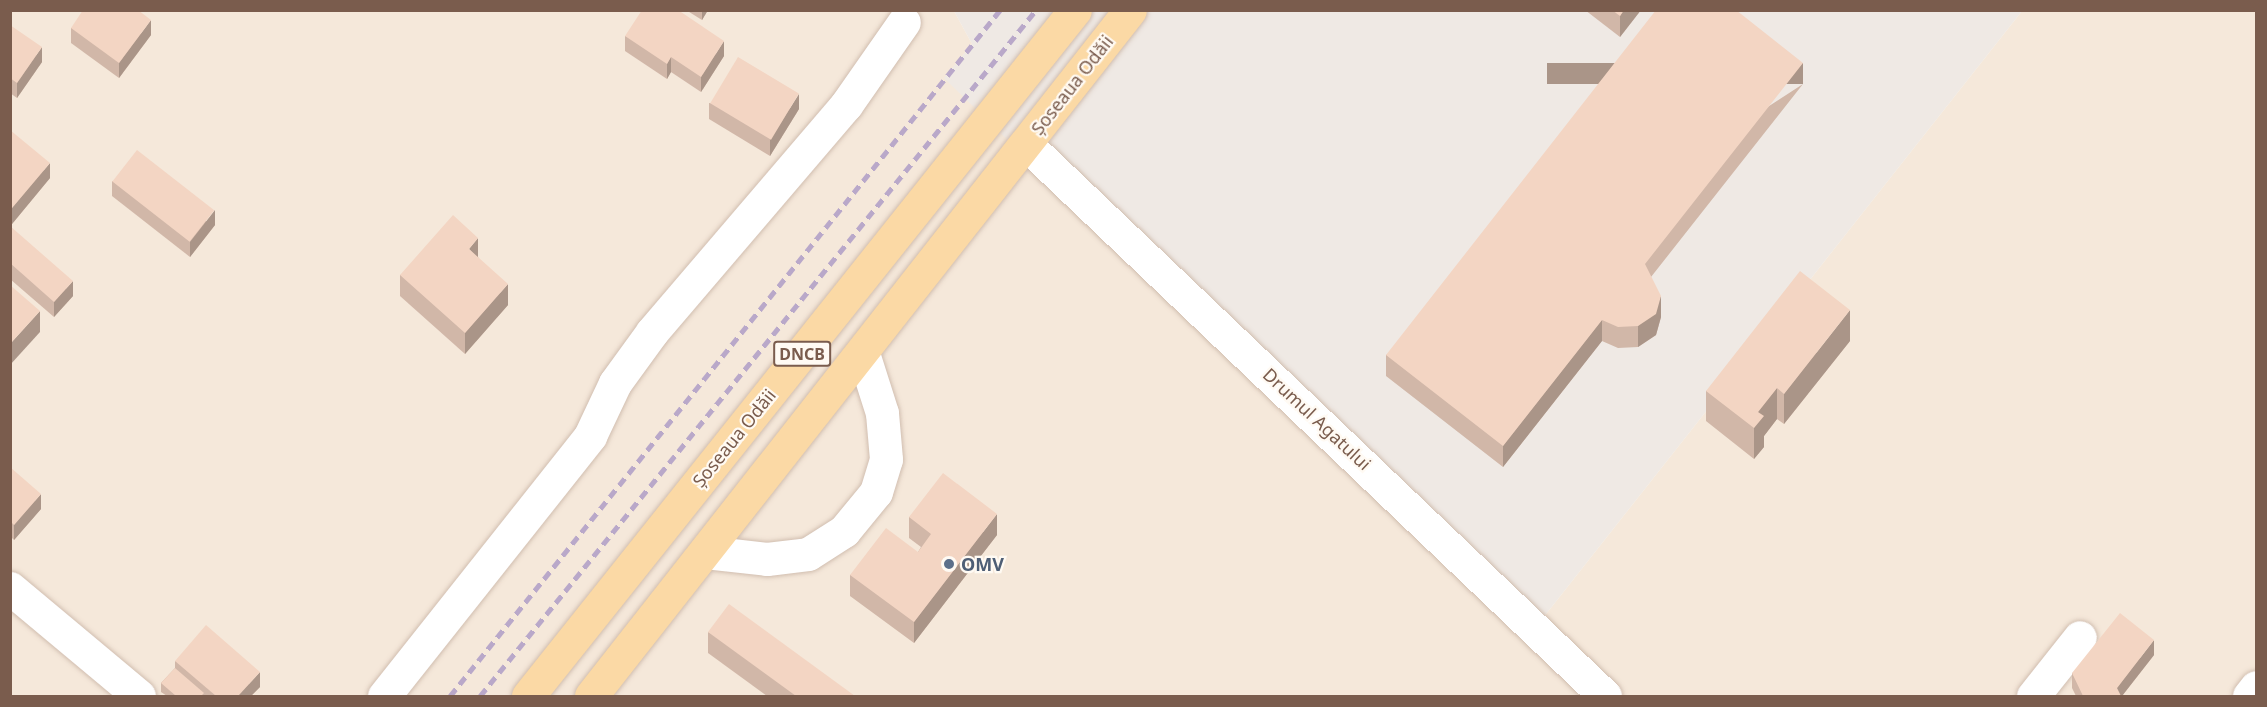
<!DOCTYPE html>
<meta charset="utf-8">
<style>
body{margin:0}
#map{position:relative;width:2267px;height:707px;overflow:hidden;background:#fdf6ec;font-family:"Noto Sans",sans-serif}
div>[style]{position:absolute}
.residential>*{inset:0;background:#f5e8da}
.industrial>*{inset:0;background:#efe9e4}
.roads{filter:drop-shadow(0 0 2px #d1beb0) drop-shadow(0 0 2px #d1beb0)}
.minor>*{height:33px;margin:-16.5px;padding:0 16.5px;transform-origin:16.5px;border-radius:16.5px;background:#fff}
.major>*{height:33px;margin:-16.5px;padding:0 16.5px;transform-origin:16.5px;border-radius:16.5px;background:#fbd9a5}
.rail>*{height:4.5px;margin-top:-2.25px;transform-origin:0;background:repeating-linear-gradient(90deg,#b9a8c9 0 9px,transparent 0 15px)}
.wall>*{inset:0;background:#d1b7a8}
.shaded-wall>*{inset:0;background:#aa9588;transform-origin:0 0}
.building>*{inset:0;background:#f3d5c3;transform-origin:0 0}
.dots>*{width:16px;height:16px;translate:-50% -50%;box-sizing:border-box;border:3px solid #fffaf3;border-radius:50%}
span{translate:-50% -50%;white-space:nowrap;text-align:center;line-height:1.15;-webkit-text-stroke:4.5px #fffaf3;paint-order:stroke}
.shield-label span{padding:2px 4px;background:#fffaf3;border:2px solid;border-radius:4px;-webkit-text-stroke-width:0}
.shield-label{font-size:16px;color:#7a5c4d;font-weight:700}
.street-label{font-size:18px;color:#7a5c4d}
.service-label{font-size:18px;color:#4e5e75;font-weight:700}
.left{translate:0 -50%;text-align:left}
.frame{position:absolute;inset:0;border:12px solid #7a5c4d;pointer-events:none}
</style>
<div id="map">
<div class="residential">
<i style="clip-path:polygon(10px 11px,954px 11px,972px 44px,945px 78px,1524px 642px,2022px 11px,2256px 11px,2256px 696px,11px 696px)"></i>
</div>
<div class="industrial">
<i style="clip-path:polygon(954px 11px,2022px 11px,1524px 642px,944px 78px,972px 44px)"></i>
</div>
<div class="roads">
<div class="minor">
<i style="left:1026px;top:144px;width:800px;rotate:43.63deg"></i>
<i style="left:705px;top:552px;width:62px;rotate:6.4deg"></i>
<i style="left:767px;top:559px;width:41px;rotate:-7deg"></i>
<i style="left:808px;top:554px;width:43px;rotate:-32.6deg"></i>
<i style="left:844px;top:531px;width:50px;rotate:-50.6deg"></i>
<i style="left:876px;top:492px;width:34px;rotate:-73deg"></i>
<i style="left:886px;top:459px;width:46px;rotate:-95deg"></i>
<i style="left:882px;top:413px;width:63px;rotate:-107.6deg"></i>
<i style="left:10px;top:588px;width:168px;rotate:39.9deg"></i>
<i style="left:384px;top:696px;width:332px;rotate:-51.6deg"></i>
<i style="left:590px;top:436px;width:59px;rotate:-64.7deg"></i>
<i style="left:615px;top:383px;width:63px;rotate:-54deg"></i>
<i style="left:652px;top:332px;width:299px;rotate:-49.5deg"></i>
<i style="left:846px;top:105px;width:101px;rotate:-55.1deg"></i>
<i style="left:2033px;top:696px;width:75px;rotate:-51.5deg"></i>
<i style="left:2249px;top:696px;width:11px;rotate:-52deg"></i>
</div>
<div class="major">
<i style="left:528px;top:696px;width:877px;rotate:-51.43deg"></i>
<i style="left:591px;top:696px;width:872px;rotate:-51.84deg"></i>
</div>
</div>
<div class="rail">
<i style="left:450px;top:696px;width:879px;rotate:-51.28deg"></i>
<i style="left:480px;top:696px;width:883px;rotate:-50.98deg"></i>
</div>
<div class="wall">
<i style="clip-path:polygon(686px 10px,708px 10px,702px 20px)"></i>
<i style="clip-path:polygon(1585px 10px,1641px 10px,1620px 37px)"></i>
<i style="clip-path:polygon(10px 25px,42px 62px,17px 98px,10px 93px)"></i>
<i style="clip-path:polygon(71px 28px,151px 35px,119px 78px,71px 43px)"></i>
<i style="clip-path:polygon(625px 36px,724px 56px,701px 92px,671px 72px,667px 79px,625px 51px)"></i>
<i style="clip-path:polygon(1803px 84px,1651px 277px,1661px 317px,1656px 335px,1638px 347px,1618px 348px,1602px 341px,1503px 467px,1386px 376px,1386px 355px)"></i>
<i style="clip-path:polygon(709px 103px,799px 109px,770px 156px,709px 119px)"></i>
<i style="clip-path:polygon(10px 130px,50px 178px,12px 224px,10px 222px)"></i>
<i style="clip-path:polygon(112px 181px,215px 225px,190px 257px,112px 196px)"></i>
<i style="clip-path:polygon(10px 226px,73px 296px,54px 317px,10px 279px)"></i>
<i style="clip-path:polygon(478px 257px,508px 305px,465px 354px,400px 296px,400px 275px)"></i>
<i style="clip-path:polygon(1850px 341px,1784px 424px,1777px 419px,1764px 436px,1764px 447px,1754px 459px,1706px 421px,1706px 391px)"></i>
<i style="clip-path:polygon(10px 467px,41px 509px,14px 540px,10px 536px)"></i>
<i style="clip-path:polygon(909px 517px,997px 535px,914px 643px,850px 596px,850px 575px,918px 552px,921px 547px,909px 538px)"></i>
<i style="clip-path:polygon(708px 632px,855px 696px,767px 696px,708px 653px)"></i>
<i style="clip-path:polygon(2154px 655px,2122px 696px,2076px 696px,2072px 688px,2072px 673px)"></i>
<i style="clip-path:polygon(175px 661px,260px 687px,251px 696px,167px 696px,161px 692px,161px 683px,175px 668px)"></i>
</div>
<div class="shaded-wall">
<i style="clip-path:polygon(702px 10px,708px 10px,702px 20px)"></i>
<i style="clip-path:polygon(1624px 10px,1641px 10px,1620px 37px,1620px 16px)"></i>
<i style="clip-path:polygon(151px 20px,151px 35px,119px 78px,119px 63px)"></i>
<i style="clip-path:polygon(724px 41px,724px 56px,701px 92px,701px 77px)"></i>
<i style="clip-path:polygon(42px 47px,42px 62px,17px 98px,17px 83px)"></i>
<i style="clip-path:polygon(671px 57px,671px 72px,667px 79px,667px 64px)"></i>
<i style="left:1803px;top:63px;width:21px;height:256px;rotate:90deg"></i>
<i style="clip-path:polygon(799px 94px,799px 109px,770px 156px,770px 140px)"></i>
<i style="clip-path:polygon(50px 163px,50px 178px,12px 224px,12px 208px)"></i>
<i style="clip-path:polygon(215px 210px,215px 225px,190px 257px,190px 242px)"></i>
<i style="clip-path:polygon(478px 238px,478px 259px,469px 249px)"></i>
<i style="clip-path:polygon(73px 281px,73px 296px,54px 317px,54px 302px)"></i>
<i style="clip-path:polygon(508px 284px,508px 305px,465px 354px,465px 333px)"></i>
<i style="clip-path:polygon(1661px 296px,1661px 317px,1656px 335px,1638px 347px,1638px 326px)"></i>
<i style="clip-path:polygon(1850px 310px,1850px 341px,1784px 424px,1784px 394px)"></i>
<i style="clip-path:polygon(40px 311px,40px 332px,10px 365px,10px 344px)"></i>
<i style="clip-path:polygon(1602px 320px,1602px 341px,1503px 467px,1503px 446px)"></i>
<i style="clip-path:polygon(1777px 388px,1777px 419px,1764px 436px,1764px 447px,1754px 459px,1754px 428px,1758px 412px)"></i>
<i style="clip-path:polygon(41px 494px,41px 509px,14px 540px,14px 525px)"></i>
<i style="clip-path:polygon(997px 514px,997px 535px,914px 643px,914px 622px)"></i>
<i style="clip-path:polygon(2154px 640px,2154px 655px,2122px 696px,2117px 696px,2117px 688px)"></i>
<i style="clip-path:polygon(260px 672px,260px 687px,251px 696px,238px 696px)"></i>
</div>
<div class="building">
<i style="clip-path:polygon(83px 10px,138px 10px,151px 20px,119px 63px,71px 28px)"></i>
<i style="clip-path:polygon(642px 10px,678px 10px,724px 41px,701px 77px,671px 57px,667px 64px,625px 36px)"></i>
<i style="clip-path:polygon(1612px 10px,1624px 10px,1620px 16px)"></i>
<i style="clip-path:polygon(1656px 10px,1736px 10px,1803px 63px,1645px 264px,1661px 296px,1656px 314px,1638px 326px,1618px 327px,1602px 320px,1503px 446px,1386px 355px)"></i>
<i style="clip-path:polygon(10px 25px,42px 47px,17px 83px,10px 78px)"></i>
<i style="left:738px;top:57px;width:71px;height:54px;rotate:31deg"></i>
<i style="clip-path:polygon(10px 130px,50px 163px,12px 208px,10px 207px)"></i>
<i style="left:137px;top:150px;width:98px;height:40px;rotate:38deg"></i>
<i style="clip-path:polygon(453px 215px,478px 238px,469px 249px,508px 284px,465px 333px,400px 275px)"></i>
<i style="clip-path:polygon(10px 226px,73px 281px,54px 302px,10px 263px)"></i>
<i style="clip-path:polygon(1800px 271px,1850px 310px,1784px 394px,1777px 388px,1758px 412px,1764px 416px,1754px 428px,1706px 391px)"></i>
<i style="clip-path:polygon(10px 285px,40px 311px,10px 344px)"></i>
<i style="clip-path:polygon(10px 467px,41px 494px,14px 525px,10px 521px)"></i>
<i style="clip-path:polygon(943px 473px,997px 514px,914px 622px,850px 575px,886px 528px,918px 552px,931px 534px,909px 517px)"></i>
<i style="clip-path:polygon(729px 604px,855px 696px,796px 696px,708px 632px)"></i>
<i style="clip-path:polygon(2120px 613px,2154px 640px,2117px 688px,2121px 696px,2083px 696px,2072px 673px)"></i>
<i style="clip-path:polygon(206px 625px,260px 672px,238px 696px,216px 696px,175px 661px)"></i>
<i style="clip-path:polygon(175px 668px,204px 693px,201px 696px,176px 696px,161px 683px)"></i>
</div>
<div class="dots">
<i style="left:949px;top:564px;background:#5c6f8a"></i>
</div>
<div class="shield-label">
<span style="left:802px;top:354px">DNCB</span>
</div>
<div class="street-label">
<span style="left:1072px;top:85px;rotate:-52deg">Șoseaua Odăii</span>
<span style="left:1317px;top:419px;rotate:43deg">Drumul Agatului</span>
<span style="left:734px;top:438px;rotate:-51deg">Șoseaua Odăii</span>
</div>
<div class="service-label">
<span class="left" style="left:961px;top:564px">OMV</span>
</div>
<div class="frame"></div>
</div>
